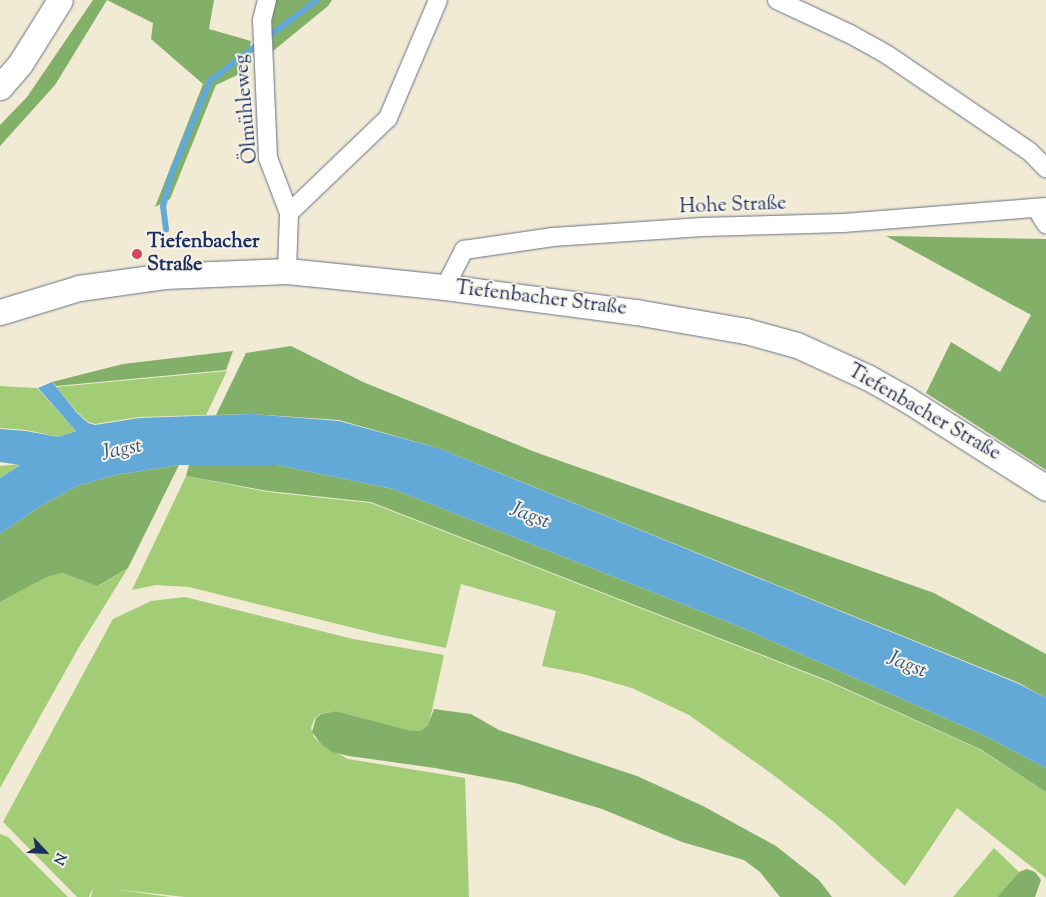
<!DOCTYPE html>
<meta charset="utf-8">
<style>
body{margin:0}
#map{position:relative;width:1046px;height:897px;overflow:hidden;background:#f1ead4;font-family:"Sorts Mill Goudy",serif}
div>[style]{position:absolute}
.green>*{inset:0;background:#a3cc77}
.forest>*{inset:0;background:#82b068}
.water>*{inset:0;background:#62a9d8}
.stream>*{height:5.5px;margin:-2.75px;padding:0 2.75px;transform-origin:2.75px;border-radius:2.75px;background:#62a9d8}
.roads{filter:drop-shadow(0 0 1px #667087) drop-shadow(0 0 1px #667087)}
.minor>*{height:18px;margin:-9px;padding:0 9px;transform-origin:9px;border-radius:9px;background:#fff}
.secondary>*{height:25px;margin:-12.5px;padding:0 12.5px;transform-origin:12.5px;border-radius:12.5px;background:#fff}
.dots>*{width:14px;height:14px;translate:-50% -50%;box-sizing:border-box;border:2px solid #f7f3e8;border-radius:50%}
span{translate:-50% -50%;white-space:nowrap;text-align:center;line-height:1.15;-webkit-text-stroke:4px #f7f3e8;paint-order:stroke}
.street-label{font-size:20px;color:#1b2f5e}
.poi-label{font-size:20px;color:#1b2f5e;font-weight:700}
.left{translate:0 -50%;text-align:left}
.water-label{font-size:21px;color:#305483;font-style:italic}
.north{position:absolute;left:20px;top:827px;width:50px;height:50px;-webkit-text-stroke:4px #f7f3e8;paint-order:stroke;rotate:115deg;font-size:14px;font-weight:700;line-height:20px;text-align:center;color:#1b2f5e}
.north::after{content:'';display:block;margin:auto;width:18px;height:22px;background:#1b2f5e;clip-path:polygon(50% 0,100% 100%,50% 72%,0 100%)}
</style>
<div id="map">
<div class="green">
<i style="clip-path:polygon(227px 371px,206px 415px,139px 417px,95px 424px,88px 422px,77px 412px,56px 387px)"></i>
<i style="clip-path:polygon(0 386px,37px 388px,76px 431px,58px 437px,26px 430px,0 428px)"></i>
<i style="clip-path:polygon(21px 464px,0 478px,0 466px)"></i>
<i style="clip-path:polygon(186px 476px,268px 492px,371px 503px,829px 682px,979px 749px,1046px 792px,1046px 878px,957px 808px,905px 886px,834px 822px,772px 774px,689px 715px,632px 688px,583px 674px,542px 666px,556px 611px,461px 584px,446px 648px,382px 635px,189px 587px,156px 585px,132px 590px)"></i>
<i style="clip-path:polygon(128px 568px,79px 647px,0 788px,0 602px,47px 577px,62px 573px,99px 586px)"></i>
<i style="clip-path:polygon(185px 597px,353px 639px,444px 655px,429px 724px,420px 731px,410px 731px,336px 711px,320px 714px,315px 718px,311px 728px,314px 737px,321px 744px,348px 759px,465px 778px,469px 897px,185px 897px,113px 889px,170px 897px,91px 897px,93px 887px,89px 897px,77px 897px,3px 822px,113px 619px,151px 601px)"></i>
<i style="clip-path:polygon(0 834px,8px 837px,68px 897px,0 897px)"></i>
<i style="clip-path:polygon(994px 848px,1019px 872px,997px 897px,953px 897px)"></i>
</div>
<div class="forest">
<i style="clip-path:polygon(93px 0,214px 0,209px 29px,251px 41px,246px 71px,216px 85px,170px 199px,155px 207px,203px 84px,151px 39px,153px 23px,107px 0,55px 85px,0 146px,0 125px,27px 97px)"></i>
<i style="clip-path:polygon(275px 0,332px 0,328px 6px,273px 51px,272px 21px)"></i>
<i style="clip-path:polygon(886px 236px,1046px 239px,1046px 470px,926px 393px,951px 342px,1000px 372px,1031px 315px)"></i>
<i style="clip-path:polygon(291px 346px,363px 382px,535px 452px,934px 593px,1046px 654px,1046px 698px,1019px 683px,438px 448px,339px 420px,252px 414px,216px 415px,246px 353px)"></i>
<i style="clip-path:polygon(233px 351px,226px 370px,56px 386px,52px 382px,123px 364px)"></i>
<i style="clip-path:polygon(200px 464px,277px 465px,393px 489px,738px 626px,983px 735px,1046px 768px,1046px 792px,980px 749px,829px 681px,371px 502px,268px 491px,186px 476px,189px 465px)"></i>
<i style="clip-path:polygon(179px 465px,128px 568px,98px 586px,62px 573px,47px 577px,0 602px,0 534px,39px 507px,77px 486px,115px 475px)"></i>
<i style="clip-path:polygon(434px 709px,471px 714px,499px 730px,637px 776px,703px 806px,776px 846px,819px 880px,832px 897px,780px 897px,760px 872px,744px 860px,682px 842px,602px 809px,515px 783px,435px 768px,349px 756px,332px 752px,321px 744px,312px 732px,316px 718px,321px 714px,336px 711px,411px 731px,420px 731px,428px 725px)"></i>
<i style="clip-path:polygon(1027px 869px,1035px 872px,1041px 880px,1035px 897px,997px 897px,1019px 872px)"></i>
</div>
<div class="water">
<i style="clip-path:polygon(52px 382px,77px 413px,88px 423px,95px 425px,139px 418px,252px 414px,339px 421px,438px 448px,1019px 684px,1046px 698px,1046px 768px,983px 735px,738px 626px,393px 489px,277px 465px,179px 465px,115px 475px,77px 486px,39px 507px,0 534px,0 478px,20px 465px,0 462px,0 429px,26px 431px,58px 437px,76px 431px,38px 388px)"></i>
</div>
<div class="stream">
<i style="left:166px;top:230px;width:23px;rotate:-97deg"></i>
<i style="left:163px;top:207px;width:30px;rotate:-76deg"></i>
<i style="left:170px;top:178px;width:105px;rotate:-67.6deg"></i>
<i style="left:210px;top:81px;width:134px;rotate:-37.1deg"></i>
</div>
<div class="roads">
<div class="minor">
<i style="left:267px;top:0;width:21px;rotate:104deg"></i>
<i style="left:262px;top:20px;width:138px;rotate:87.5deg"></i>
<i style="left:268px;top:158px;width:59px;rotate:69.1deg"></i>
<i style="left:777px;top:0;width:81px;rotate:25deg"></i>
<i style="left:850px;top:34px;width:41px;rotate:29.1deg"></i>
<i style="left:886px;top:54px;width:174px;rotate:34.2deg"></i>
<i style="left:1030px;top:152px;width:23px;rotate:45deg"></i>
<i style="left:1036px;top:208px;width:19px;rotate:58deg"></i>
<i style="left:287px;top:271px;width:58px;rotate:-88deg"></i>
<i style="left:289px;top:213px;width:137px;rotate:-43.8deg"></i>
<i style="left:388px;top:118px;width:128px;rotate:-67deg"></i>
<i style="left:445px;top:287px;width:42px;rotate:-62.8deg"></i>
<i style="left:464px;top:250px;width:90px;rotate:-8.3deg"></i>
<i style="left:553px;top:237px;width:150px;rotate:-3.8deg"></i>
<i style="left:703px;top:227px;width:140px;rotate:-1.6deg"></i>
<i style="left:843px;top:223px;width:204px;rotate:-4.5deg"></i>
</div>
<div class="secondary">
<i style="left:0;top:87px;width:30px;rotate:-49deg"></i>
<i style="left:20px;top:64px;width:75px;rotate:-58deg"></i>
<i style="left:0;top:312px;width:83px;rotate:-16.9deg"></i>
<i style="left:79px;top:288px;width:86px;rotate:-8deg"></i>
<i style="left:164px;top:276px;width:123px;rotate:-2.3deg"></i>
<i style="left:287px;top:271px;width:159px;rotate:5.8deg"></i>
<i style="left:445px;top:287px;width:193px;rotate:7.5deg"></i>
<i style="left:636px;top:312px;width:112px;rotate:9.8deg"></i>
<i style="left:746px;top:331px;width:53px;rotate:15.4deg"></i>
<i style="left:797px;top:345px;width:79px;rotate:24.6deg"></i>
<i style="left:869px;top:378px;width:43px;rotate:29.6deg"></i>
<i style="left:906px;top:399px;width:166px;rotate:32.4deg"></i>
</div>
</div>
<div class="dots">
<i style="left:137px;top:254px;background:#d1495b"></i>
</div>
<div class="street-label">
<span style="left:247px;top:109px;rotate:-95deg">Ölmühleweg</span>
<span style="left:733px;top:206px;rotate:-2deg">Hohe Straße</span>
<span style="left:541px;top:299px;rotate:7deg">Tiefenbacher Straße</span>
<span style="left:924px;top:413px;rotate:30deg">Tiefenbacher Straße</span>
</div>
<div class="poi-label">
<span class="left" style="left:147px;top:254px">Tiefenbacher<br>Straße</span>
</div>
<div class="water-label">
<span style="left:122px;top:450px;rotate:-11deg">Jagst</span>
<span style="left:530px;top:516px;rotate:22deg">Jagst</span>
<span style="left:907px;top:665px;rotate:22deg">Jagst</span>
</div>
<div class="north">N</div>
</div>
